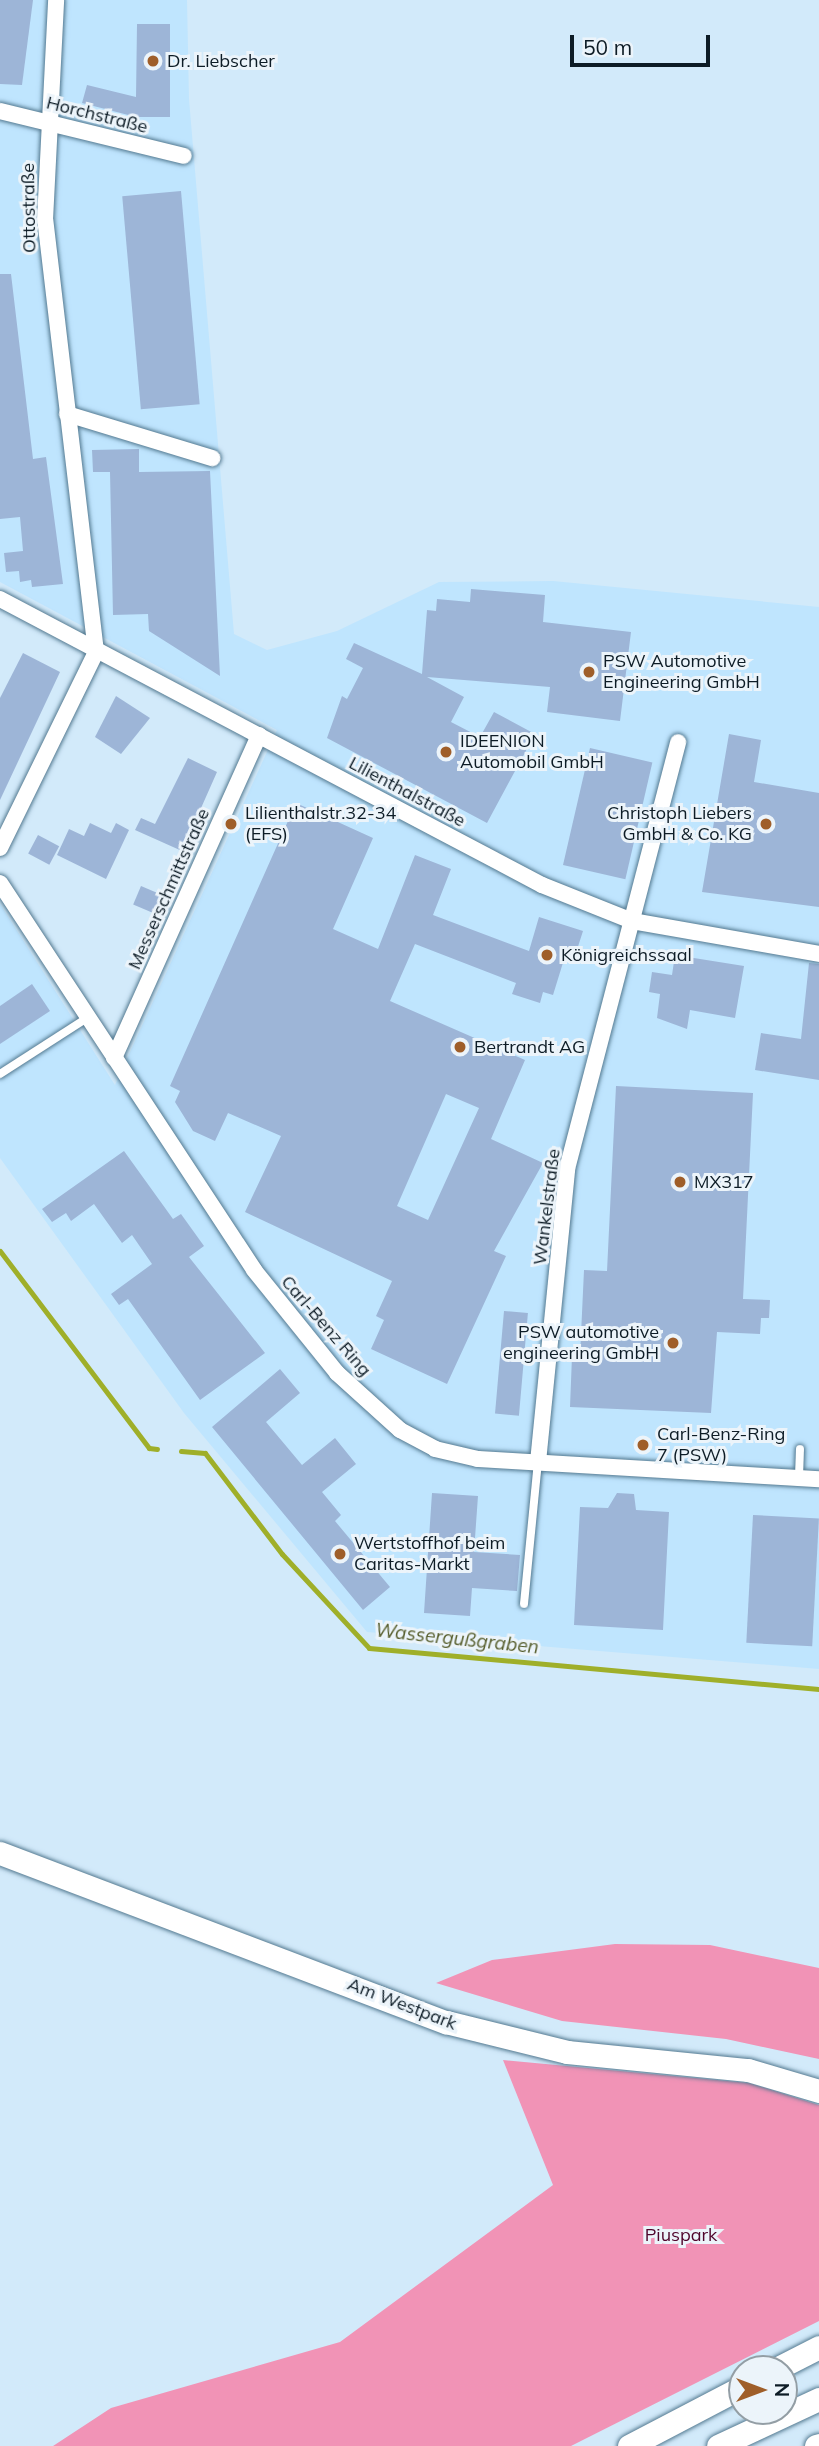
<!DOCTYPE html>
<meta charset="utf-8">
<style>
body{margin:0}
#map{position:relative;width:819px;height:2446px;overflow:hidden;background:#d2eafa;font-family:Mulish,sans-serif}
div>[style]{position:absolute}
.built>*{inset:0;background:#bfe5fe}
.green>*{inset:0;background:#f193b6}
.stream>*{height:5px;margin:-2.5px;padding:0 2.5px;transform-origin:2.5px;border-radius:2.5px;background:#9faf29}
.building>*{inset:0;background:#9db5d7;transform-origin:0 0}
.roads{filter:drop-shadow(0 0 2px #537990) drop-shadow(0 0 2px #537990)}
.service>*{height:8px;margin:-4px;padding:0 4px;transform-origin:4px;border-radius:4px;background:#fff}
.minor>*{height:16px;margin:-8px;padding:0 8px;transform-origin:8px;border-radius:8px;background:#fff}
.secondary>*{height:23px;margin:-11.5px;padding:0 11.5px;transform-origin:11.5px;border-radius:11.5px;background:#fff}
.dots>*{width:19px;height:19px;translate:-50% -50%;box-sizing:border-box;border:4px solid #ecf4fa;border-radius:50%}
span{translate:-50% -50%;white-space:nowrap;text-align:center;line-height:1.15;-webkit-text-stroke:6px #ecf4fa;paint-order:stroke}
.poi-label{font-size:18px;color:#0d1c26}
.left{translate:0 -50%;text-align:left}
.right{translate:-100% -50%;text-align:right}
.street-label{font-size:18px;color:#0d1c26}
.park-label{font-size:18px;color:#4f052b}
.water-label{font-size:19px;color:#555c2b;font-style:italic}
.north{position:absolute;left:728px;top:2355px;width:70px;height:70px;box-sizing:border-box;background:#ecf4fa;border:2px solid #939ea5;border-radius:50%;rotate:90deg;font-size:19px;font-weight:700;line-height:28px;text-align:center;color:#0d1c26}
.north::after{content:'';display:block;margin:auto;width:24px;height:32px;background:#9f5e29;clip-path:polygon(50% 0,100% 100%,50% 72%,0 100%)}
.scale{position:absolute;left:570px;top:35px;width:140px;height:32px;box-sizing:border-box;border:4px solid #0d1c26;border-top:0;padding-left:9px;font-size:21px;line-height:24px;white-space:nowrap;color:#0d1c26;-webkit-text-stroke:5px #ecf4fa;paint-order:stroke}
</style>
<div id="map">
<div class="built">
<i style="clip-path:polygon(0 0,187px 0,189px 99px,234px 634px,267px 650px,337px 631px,439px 582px,553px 581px,819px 607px,819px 1669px,367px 1632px,184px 1413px,0 1158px,0 904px,115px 1085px,277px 730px,0 582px)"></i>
</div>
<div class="green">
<i style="clip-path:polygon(615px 1944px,710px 1945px,819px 1968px,819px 2059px,726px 2039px,562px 2021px,436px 1983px,492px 1960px)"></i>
<i style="clip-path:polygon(503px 2060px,749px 2083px,819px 2105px,819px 2321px,571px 2446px,53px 2446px,111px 2408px,340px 2342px,553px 2185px)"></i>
</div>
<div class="stream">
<i style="left:0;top:1251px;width:247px;rotate:52.9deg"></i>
<i style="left:149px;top:1448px;width:8px;rotate:7deg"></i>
<i style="left:181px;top:1451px;width:24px;rotate:5deg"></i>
<i style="left:205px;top:1453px;width:127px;rotate:52.7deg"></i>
<i style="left:282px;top:1554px;width:128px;rotate:47.2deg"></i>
<i style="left:369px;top:1648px;width:452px;rotate:5.2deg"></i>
</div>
<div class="building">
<i style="clip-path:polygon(0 0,33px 0,22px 85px,0 84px)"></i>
<i style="clip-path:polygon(137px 24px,170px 24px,170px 117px,136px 117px,82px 103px,87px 85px,136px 97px)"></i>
<i style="left:181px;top:191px;width:214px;height:59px;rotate:85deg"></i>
<i style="clip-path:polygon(0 274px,11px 274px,33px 459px,46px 457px,63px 584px,32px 587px,31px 580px,20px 582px,19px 571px,6px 572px,4px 553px,23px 551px,20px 517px,0 519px)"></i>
<i style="clip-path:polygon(139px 449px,139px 472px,210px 471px,220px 676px,149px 631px,148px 614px,113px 615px,110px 472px,93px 472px,92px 450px)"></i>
<i style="clip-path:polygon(471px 589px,545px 595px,543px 622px,631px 632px,620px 721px,547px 712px,550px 687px,427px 677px,464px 697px,451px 722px,480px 737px,494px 712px,535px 734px,487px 823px,327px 738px,342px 696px,347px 699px,363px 668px,346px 659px,354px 643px,422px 674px,427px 610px,436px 611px,437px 599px,470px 602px)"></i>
<i style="clip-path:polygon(23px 653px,60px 672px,0 800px,0 698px)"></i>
<i style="clip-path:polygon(116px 696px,150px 718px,121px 754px,95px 737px)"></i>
<i style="clip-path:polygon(729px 734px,761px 740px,754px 782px,819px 793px,819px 907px,702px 892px)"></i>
<i style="left:590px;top:748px;width:64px;height:120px;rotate:13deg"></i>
<i style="clip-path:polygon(188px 758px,217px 772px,182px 851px,135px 830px,141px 818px,155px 824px)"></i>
<i style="clip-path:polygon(evenodd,296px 803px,373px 838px,333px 929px,378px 949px,415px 855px,451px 869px,433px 915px,529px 951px,539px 917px,583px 931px,575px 956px,566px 953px,553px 995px,543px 992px,540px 1003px,512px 994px,516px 983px,415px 944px,390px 1001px,525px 1060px,491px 1139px,543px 1163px,494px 1251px,506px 1256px,447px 1384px,371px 1349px,384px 1320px,376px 1316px,392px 1281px,245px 1212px,281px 1136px,228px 1113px,215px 1141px,193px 1131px,175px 1102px,180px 1091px,170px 1086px,296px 803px,446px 1094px,479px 1108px,428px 1220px,397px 1206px,446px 1094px)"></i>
<i style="clip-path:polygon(90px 823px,111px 833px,116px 823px,129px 830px,106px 879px,57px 855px,69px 829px,84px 836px)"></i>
<i style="left:38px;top:835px;width:24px;height:21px;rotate:28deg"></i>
<i style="left:141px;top:886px;width:23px;height:20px;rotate:23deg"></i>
<i style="clip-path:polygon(675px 955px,744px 966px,735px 1018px,690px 1010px,687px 1029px,657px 1018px,660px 994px,649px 992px,652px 972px,672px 975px)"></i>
<i style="clip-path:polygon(809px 963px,819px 964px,819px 1080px,755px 1070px,761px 1033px,801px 1039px)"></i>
<i style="clip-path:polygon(32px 984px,50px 1011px,0 1044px,0 1006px)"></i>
<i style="clip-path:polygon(616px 1086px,753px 1093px,743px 1299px,770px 1300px,769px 1318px,761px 1318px,760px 1334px,717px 1332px,711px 1413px,570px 1407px,572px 1356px,580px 1356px,584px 1270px,607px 1271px)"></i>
<i style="clip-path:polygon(124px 1151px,173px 1219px,181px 1214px,204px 1246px,189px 1257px,265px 1353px,200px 1400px,128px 1299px,119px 1305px,111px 1294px,152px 1264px,132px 1235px,122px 1243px,94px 1204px,71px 1221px,66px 1213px,52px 1222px,42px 1209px)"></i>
<i style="left:504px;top:1311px;width:24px;height:103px;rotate:5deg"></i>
<i style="clip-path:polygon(280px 1369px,300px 1393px,266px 1422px,302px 1465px,335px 1438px,356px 1464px,322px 1492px,341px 1515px,335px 1521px,390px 1587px,363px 1610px,212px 1427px)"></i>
<i style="clip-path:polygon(432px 1493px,478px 1496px,474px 1552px,520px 1555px,517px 1591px,472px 1588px,470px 1616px,424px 1613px)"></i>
<i style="clip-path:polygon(617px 1493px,634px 1494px,636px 1510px,669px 1512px,663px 1630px,574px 1625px,580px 1507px,608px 1508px)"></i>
<i style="left:753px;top:1515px;width:66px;height:128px;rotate:3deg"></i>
</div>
<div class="roads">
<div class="service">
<i style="left:0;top:1074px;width:103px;rotate:-32.8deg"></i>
<i style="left:799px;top:1477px;width:28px;rotate:-88deg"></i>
<i style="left:524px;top:1604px;width:143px;rotate:-84.4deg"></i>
</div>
<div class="minor">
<i style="left:0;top:111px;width:189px;rotate:13.7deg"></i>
<i style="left:67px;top:414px;width:152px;rotate:16.9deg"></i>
<i style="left:0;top:599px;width:613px;rotate:27.82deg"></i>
<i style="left:542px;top:885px;width:97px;rotate:21.8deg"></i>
<i style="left:632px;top:921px;width:190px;rotate:10deg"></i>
<i style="left:0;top:848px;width:218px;rotate:-63.9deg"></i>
<i style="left:96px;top:652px;width:435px;rotate:-96.7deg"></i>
<i style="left:45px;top:220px;width:220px;rotate:-87.1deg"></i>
<i style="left:0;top:883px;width:463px;rotate:56.7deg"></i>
<i style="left:254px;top:1270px;width:132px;rotate:51.1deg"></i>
<i style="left:337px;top:1373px;width:85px;rotate:42.1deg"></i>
<i style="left:400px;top:1430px;width:40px;rotate:28deg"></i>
<i style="left:435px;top:1449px;width:44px;rotate:13.1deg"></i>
<i style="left:478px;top:1459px;width:342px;rotate:3.4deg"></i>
<i style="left:114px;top:1058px;width:354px;rotate:-65.8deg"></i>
<i style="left:538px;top:1462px;width:294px;rotate:-84.3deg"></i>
<i style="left:567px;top:1169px;width:441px;rotate:-75.4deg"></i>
</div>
<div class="secondary">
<i style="left:0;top:1853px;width:477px;rotate:20.8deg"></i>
<i style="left:446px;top:2022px;width:125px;rotate:13.9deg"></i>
<i style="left:567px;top:2052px;width:182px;rotate:5.7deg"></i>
<i style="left:748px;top:2070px;width:74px;rotate:16.5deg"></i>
<i style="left:776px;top:2369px;width:48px;rotate:-27.1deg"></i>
<i style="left:629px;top:2446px;width:127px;rotate:-27.6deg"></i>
<i style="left:718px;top:2446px;width:111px;rotate:-25deg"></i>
<i style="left:816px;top:2446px;width:3px;rotate:-18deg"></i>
</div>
</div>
<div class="dots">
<i style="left:153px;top:61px;background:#9f5e29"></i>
<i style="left:589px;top:672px;background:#9f5e29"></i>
<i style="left:446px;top:752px;background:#9f5e29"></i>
<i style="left:231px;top:824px;background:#9f5e29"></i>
<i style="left:766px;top:824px;background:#9f5e29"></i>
<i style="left:547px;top:955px;background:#9f5e29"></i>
<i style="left:460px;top:1047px;background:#9f5e29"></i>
<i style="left:680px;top:1182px;background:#9f5e29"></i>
<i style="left:673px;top:1343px;background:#9f5e29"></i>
<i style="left:643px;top:1445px;background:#9f5e29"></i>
<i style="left:340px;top:1554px;background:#9f5e29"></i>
</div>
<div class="poi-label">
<span class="left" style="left:167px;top:61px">Dr. Liebscher</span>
<span class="left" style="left:603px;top:672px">PSW Automotive<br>Engineering GmbH</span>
<span class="left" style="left:460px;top:752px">IDEENION<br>Automobil GmbH</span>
<span class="left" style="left:245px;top:824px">Lilienthalstr.32-34<br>(EFS)</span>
<span class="right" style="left:752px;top:824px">Christoph Liebers<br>GmbH &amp; Co. KG</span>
<span class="left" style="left:561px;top:955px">Königreichssaal</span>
<span class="left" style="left:474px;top:1047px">Bertrandt AG</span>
<span class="left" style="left:694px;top:1182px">MX317</span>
<span class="right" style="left:659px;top:1343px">PSW automotive<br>engineering GmbH</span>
<span class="left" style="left:657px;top:1445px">Carl-Benz-Ring<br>7 (PSW)</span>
<span class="left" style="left:354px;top:1554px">Wertstoffhof beim<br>Caritas-Markt</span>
</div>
<div class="street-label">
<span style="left:97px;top:115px;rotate:14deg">Horchstraße</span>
<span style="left:29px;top:208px;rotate:-91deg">Ottostraße</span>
<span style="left:407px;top:792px;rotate:28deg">Lilienthalstraße</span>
<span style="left:169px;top:889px;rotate:-66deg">Messerschmittstraße</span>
<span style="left:547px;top:1207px;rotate:-83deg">Wankelstraße</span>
<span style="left:326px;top:1326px;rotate:49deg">Carl-Benz Ring</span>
<span style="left:402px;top:2004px;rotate:21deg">Am Westpark</span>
</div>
<div class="park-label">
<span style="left:681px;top:2235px">Piuspark</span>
</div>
<div class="water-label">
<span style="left:457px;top:1639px;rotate:6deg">Wassergußgraben</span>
</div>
<div class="north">N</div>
<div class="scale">50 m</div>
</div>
